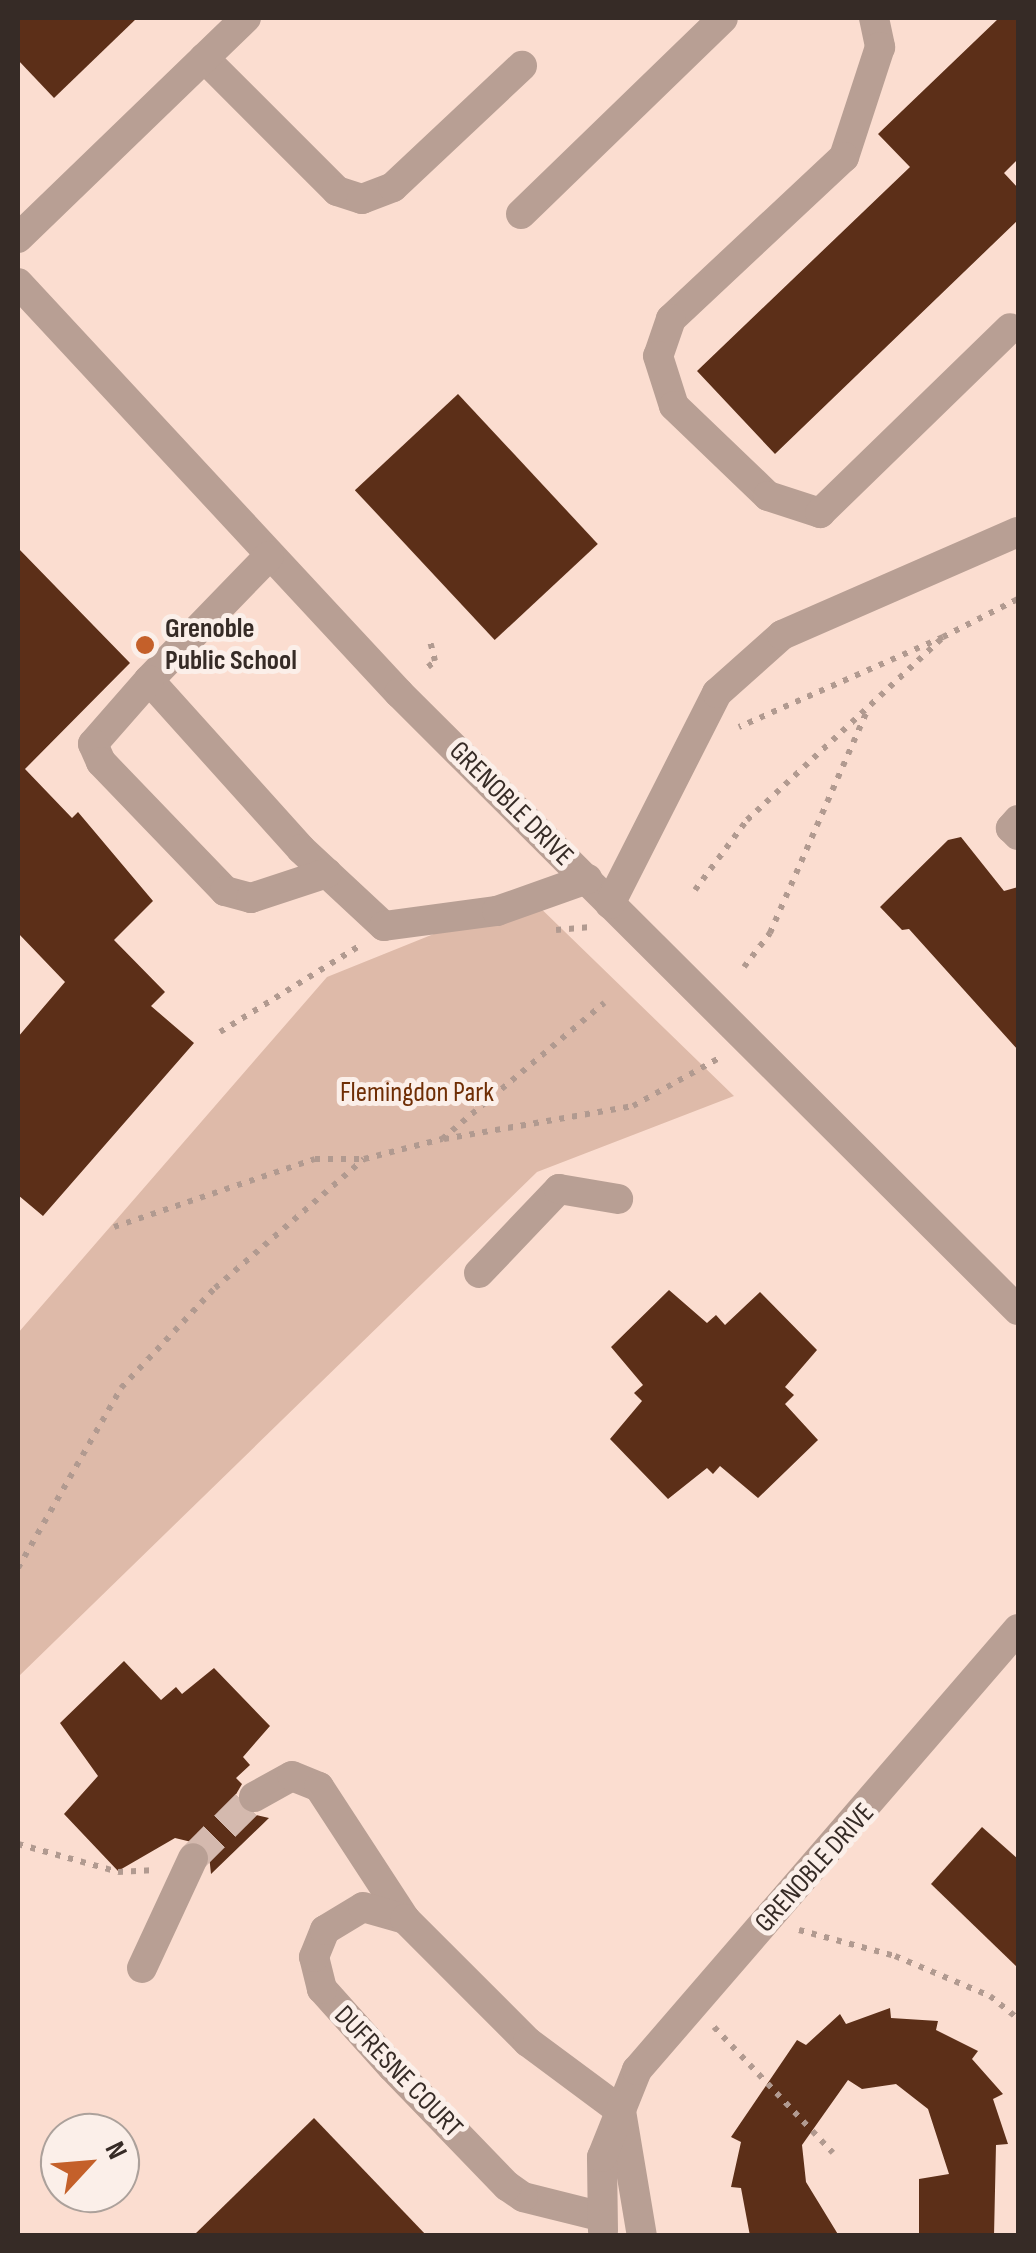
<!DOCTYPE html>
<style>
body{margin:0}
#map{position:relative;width:1036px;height:2253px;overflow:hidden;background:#fbddd0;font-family:"Sofia Sans Condensed",sans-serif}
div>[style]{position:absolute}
.green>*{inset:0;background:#debaa9}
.building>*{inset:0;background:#5c2f18;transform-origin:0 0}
.minor-tunnel>*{height:30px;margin-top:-15px;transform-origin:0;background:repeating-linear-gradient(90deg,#d4b9ae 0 30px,transparent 0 45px)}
.path>*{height:6px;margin-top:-3px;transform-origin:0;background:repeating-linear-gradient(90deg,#b19a90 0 5px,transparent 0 13px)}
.minor>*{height:30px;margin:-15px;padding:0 15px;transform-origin:15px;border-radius:15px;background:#b89f94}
.dots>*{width:28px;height:28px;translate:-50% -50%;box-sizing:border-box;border:5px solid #fbefe9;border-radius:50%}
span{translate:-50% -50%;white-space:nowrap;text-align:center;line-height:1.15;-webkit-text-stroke:10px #fbefe9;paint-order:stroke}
.poi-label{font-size:28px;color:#362b26;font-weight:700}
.left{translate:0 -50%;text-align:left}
.street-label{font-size:28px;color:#362b26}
.park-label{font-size:28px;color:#6f2e05}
.frame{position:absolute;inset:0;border:20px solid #362b26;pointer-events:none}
.north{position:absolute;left:40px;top:2113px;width:100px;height:100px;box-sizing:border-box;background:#fbefe9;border:2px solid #aca19b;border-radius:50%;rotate:64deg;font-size:28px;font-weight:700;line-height:40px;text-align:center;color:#362b26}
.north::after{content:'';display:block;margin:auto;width:35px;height:45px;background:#c4602a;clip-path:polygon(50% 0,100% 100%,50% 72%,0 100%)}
</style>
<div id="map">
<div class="green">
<i style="clip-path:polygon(528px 896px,734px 1096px,537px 1172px,18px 1677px,18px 1333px,327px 977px)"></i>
</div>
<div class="building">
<i style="clip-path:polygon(18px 18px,137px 18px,54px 98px,18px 60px)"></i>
<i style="clip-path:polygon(999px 18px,1018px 18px,1018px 159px,1004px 173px,1018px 188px,1018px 220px,775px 454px,697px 371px,910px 167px,878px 134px)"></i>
<i style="left:458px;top:394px;width:205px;height:141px;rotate:47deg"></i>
<i style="clip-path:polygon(18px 548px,130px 663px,25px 769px,72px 818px,78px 812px,153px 901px,114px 940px,165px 992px,151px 1006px,194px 1043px,43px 1216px,18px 1195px,18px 1037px,65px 982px,18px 933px)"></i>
<i style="clip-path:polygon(961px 837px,1004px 891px,1018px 887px,1018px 1050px,909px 929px,902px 930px,880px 907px,948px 840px)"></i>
<i style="clip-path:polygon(669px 1290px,707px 1323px,716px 1315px,725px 1325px,760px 1292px,817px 1350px,785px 1387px,794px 1395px,785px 1404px,818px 1440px,758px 1498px,720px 1466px,713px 1474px,707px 1468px,668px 1499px,610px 1439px,642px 1401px,634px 1393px,643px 1385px,611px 1347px)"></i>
<i style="clip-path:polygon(124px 1661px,161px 1700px,176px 1687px,182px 1694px,214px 1668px,270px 1726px,243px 1757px,250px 1765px,236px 1778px,242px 1784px,235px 1796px,244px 1812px,269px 1818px,211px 1874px,208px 1846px,175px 1838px,118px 1871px,64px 1814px,98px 1776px,60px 1723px)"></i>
<i style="clip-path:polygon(982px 1827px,1018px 1859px,1018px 1968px,931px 1884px)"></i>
<i style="clip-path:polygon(890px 2008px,891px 2018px,938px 2021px,936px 2030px,978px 2051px,972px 2059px,1003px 2094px,993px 2099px,1008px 2144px,996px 2145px,994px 2236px,919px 2236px,919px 2179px,949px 2174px,928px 2109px,896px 2084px,862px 2089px,848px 2080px,802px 2145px,806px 2182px,839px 2236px,750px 2236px,741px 2188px,731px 2187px,741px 2142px,731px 2137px,797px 2040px,806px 2045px,840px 2014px,846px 2024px)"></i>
<i style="clip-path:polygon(314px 2118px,427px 2236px,193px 2236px)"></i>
</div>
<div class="minor-tunnel">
<i style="left:193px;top:1858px;width:86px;rotate:-45deg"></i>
</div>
<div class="path">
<i style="left:943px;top:637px;width:84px;rotate:-26.9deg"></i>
<i style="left:428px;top:667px;width:9px;rotate:-41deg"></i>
<i style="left:435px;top:661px;width:25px;rotate:-104deg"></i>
<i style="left:695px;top:890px;width:87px;rotate:-53.4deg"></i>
<i style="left:747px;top:820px;width:268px;rotate:-43deg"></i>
<i style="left:943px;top:637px;width:223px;rotate:156.2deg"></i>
<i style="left:556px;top:930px;width:32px;rotate:-5deg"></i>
<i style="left:744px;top:967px;width:43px;rotate:-52.6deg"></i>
<i style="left:770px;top:933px;width:242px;rotate:-66.4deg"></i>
<i style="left:220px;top:1032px;width:163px;rotate:-31.7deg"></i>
<i style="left:444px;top:1139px;width:192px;rotate:-9.9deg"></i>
<i style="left:633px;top:1106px;width:101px;rotate:-29.1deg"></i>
<i style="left:114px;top:1227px;width:212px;rotate:-18.7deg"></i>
<i style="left:315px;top:1159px;width:48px"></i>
<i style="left:18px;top:1568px;width:207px;rotate:-60.2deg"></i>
<i style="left:121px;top:1388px;width:137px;rotate:-46.8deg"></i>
<i style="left:215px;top:1288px;width:197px;rotate:-40.9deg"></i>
<i style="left:364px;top:1159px;width:81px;rotate:-14.4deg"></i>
<i style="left:442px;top:1139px;width:212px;rotate:-40deg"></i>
<i style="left:18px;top:1844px;width:104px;rotate:15.6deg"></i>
<i style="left:118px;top:1872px;width:33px;rotate:-3deg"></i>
<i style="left:799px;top:1930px;width:99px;rotate:15.2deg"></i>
<i style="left:895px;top:1956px;width:103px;rotate:22.8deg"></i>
<i style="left:990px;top:1996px;width:36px;rotate:39deg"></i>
<i style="left:714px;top:2027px;width:173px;rotate:46.6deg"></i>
</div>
<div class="minor">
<i style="left:874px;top:18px;width:30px;rotate:78deg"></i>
<i style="left:880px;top:47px;width:116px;rotate:108.1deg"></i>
<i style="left:844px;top:157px;width:237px;rotate:136.9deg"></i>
<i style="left:671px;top:319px;width:39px;rotate:109deg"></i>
<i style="left:658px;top:356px;width:52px;rotate:72.3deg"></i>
<i style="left:674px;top:406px;width:130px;rotate:43.8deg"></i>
<i style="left:768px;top:496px;width:55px;rotate:18.1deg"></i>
<i style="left:820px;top:513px;width:265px;rotate:-44.2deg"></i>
<i style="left:204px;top:58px;width:188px;rotate:45deg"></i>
<i style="left:337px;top:191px;width:26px;rotate:18deg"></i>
<i style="left:362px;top:199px;width:33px;rotate:-21deg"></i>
<i style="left:393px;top:187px;width:177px;rotate:-43.2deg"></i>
<i style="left:521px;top:214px;width:281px;rotate:-44.1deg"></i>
<i style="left:18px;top:238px;width:317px;rotate:-44deg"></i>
<i style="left:18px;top:283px;width:560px;rotate:47.1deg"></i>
<i style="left:399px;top:693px;width:874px;rotate:44.91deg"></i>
<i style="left:269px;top:556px;width:173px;rotate:134.1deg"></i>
<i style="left:149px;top:680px;width:227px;rotate:48deg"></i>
<i style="left:301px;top:849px;width:113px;rotate:42.9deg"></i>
<i style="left:384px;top:926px;width:114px;rotate:-7.6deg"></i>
<i style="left:497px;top:911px;width:96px;rotate:-19.6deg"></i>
<i style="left:149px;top:680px;width:85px;rotate:131.2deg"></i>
<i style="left:93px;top:744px;width:20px;rotate:66deg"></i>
<i style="left:101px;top:762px;width:179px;rotate:46.1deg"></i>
<i style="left:225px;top:891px;width:27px;rotate:15deg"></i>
<i style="left:251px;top:898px;width:80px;rotate:-18.2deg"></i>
<i style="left:1018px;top:820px;width:11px;rotate:131deg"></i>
<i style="left:1011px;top:828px;width:10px;rotate:45deg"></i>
<i style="left:610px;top:904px;width:237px;rotate:-63.1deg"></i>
<i style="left:717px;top:693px;width:87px;rotate:-41.7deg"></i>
<i style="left:782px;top:635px;width:257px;rotate:-23.6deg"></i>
<i style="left:479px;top:1273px;width:116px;rotate:-46.4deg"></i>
<i style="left:559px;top:1189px;width:60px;rotate:9.6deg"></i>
<i style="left:254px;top:1797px;width:43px;rotate:-28.9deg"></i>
<i style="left:292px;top:1776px;width:29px;rotate:22deg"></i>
<i style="left:319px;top:1787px;width:158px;rotate:56.9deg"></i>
<i style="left:142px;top:1968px;width:121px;rotate:-65.1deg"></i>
<i style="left:621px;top:2111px;width:127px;rotate:80.5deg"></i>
<i style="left:599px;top:2216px;width:78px;rotate:-166deg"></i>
<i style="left:523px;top:2197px;width:19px;rotate:-145deg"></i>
<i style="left:507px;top:2186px;width:165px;rotate:-134deg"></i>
<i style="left:392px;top:2067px;width:105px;rotate:-131.9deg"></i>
<i style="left:322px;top:1989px;width:33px;rotate:-104deg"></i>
<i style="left:314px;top:1957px;width:29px;rotate:-68deg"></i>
<i style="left:325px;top:1930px;width:44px;rotate:-31.2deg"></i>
<i style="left:363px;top:1907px;width:44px;rotate:15.9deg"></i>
<i style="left:405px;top:1919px;width:174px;rotate:45deg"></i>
<i style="left:528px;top:2042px;width:116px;rotate:36.6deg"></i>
<i style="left:603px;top:2231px;width:74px;rotate:-90.8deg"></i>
<i style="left:602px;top:2157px;width:94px;rotate:-68.1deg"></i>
<i style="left:637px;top:2070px;width:583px;rotate:-49.17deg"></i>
</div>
<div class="dots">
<i style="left:145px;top:645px;background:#c4602a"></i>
</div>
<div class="poi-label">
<span class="left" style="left:165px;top:645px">Grenoble<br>Public School</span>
</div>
<div class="street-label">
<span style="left:511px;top:804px;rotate:45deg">GRENOBLE DRIVE</span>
<span style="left:815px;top:1868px;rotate:-48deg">GRENOBLE DRIVE</span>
<span style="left:398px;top:2072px;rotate:46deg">DUFRESNE COURT</span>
</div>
<div class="park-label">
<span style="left:417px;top:1093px">Flemingdon Park</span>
</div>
<div class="frame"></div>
<div class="north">N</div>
</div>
